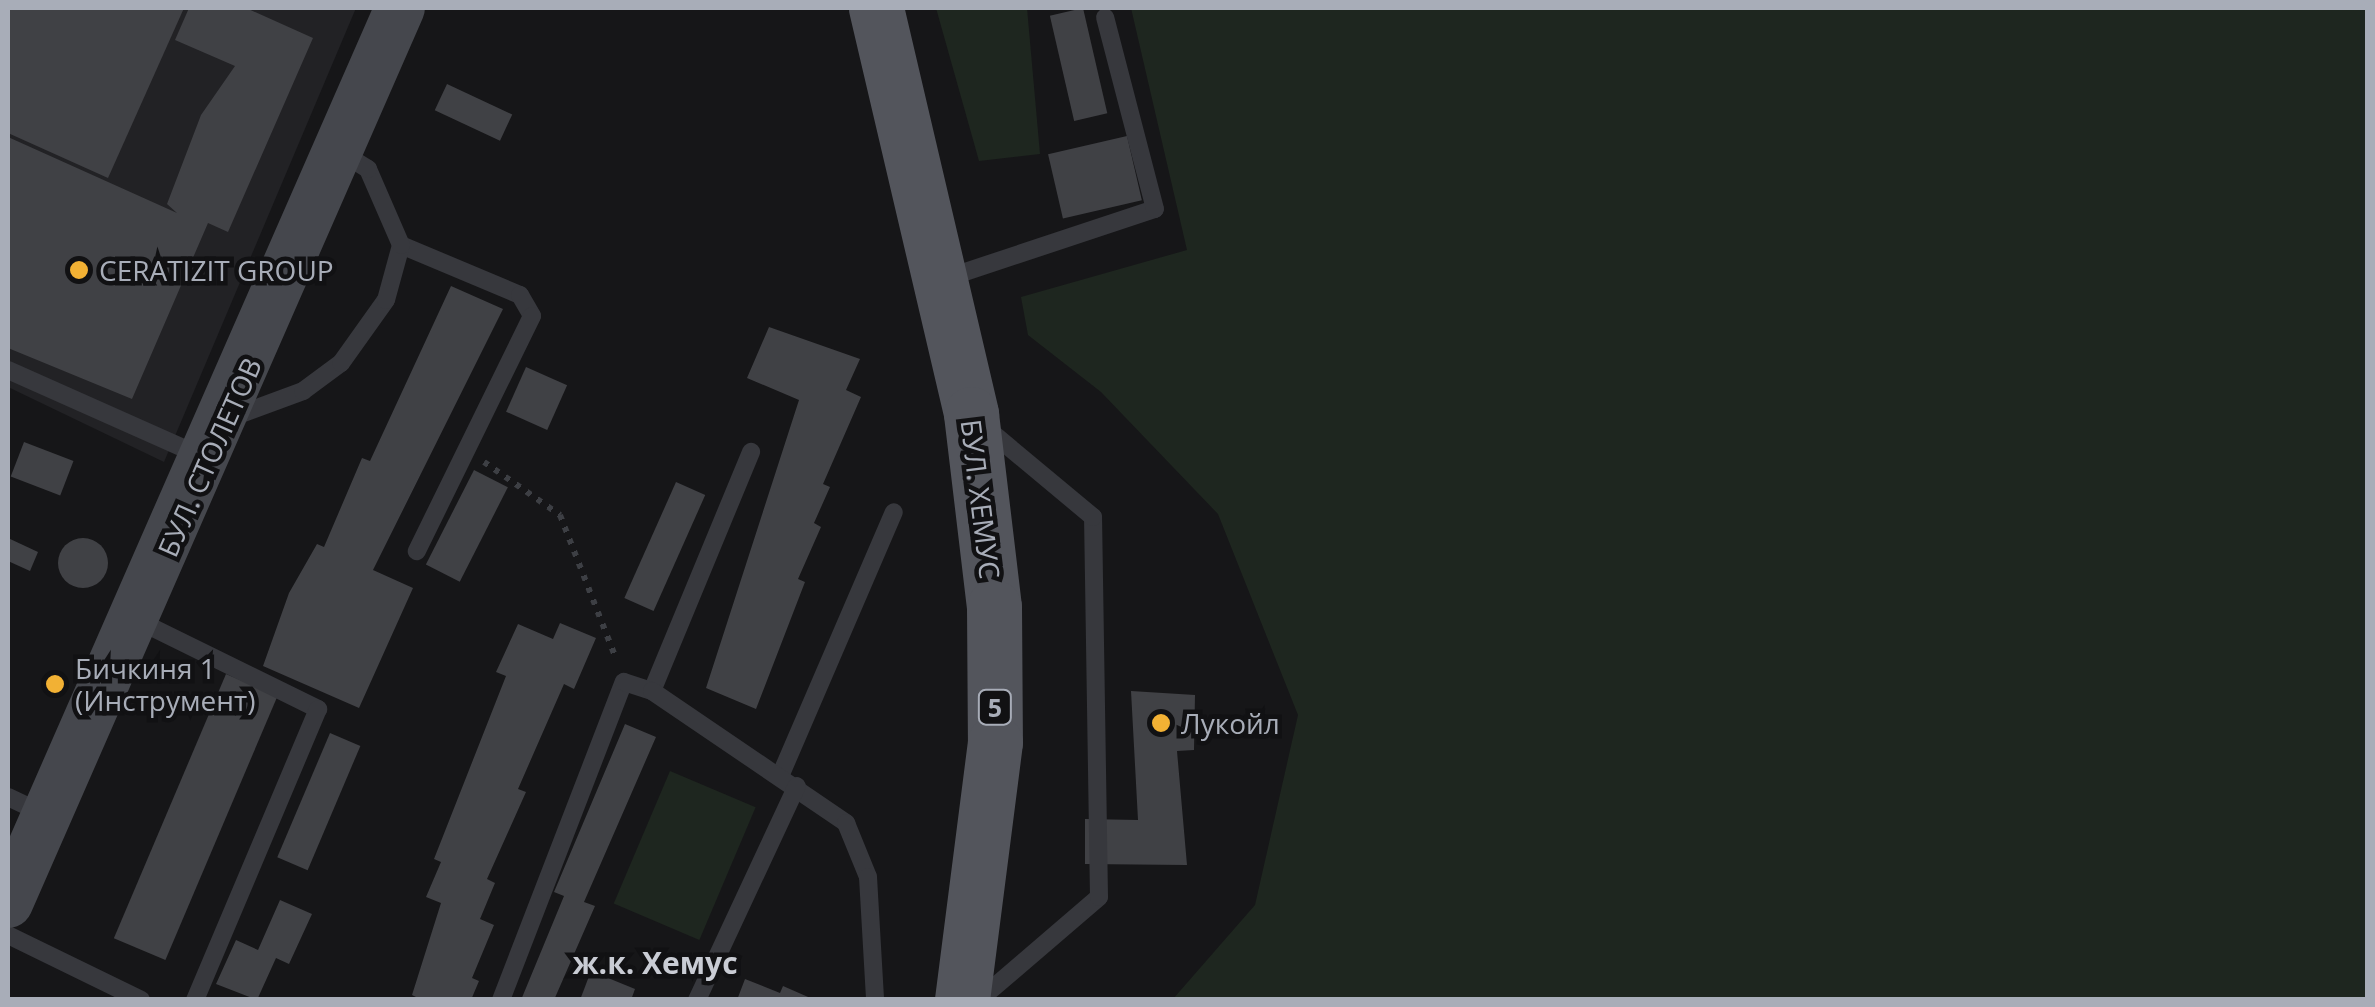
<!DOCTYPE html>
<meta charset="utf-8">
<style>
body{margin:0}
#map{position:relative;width:2375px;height:1007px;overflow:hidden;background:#161618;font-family:"Open Sans",sans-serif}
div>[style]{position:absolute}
.built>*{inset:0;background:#222225}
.green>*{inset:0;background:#1e261f;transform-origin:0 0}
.building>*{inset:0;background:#404145;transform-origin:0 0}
.round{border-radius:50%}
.path>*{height:6px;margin-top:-3px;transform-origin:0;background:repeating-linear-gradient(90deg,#3d3f44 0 5px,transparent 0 13px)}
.lane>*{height:18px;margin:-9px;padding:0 9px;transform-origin:9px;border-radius:9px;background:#37383d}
.secondary>*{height:50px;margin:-25px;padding:0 25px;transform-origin:25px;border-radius:25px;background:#45474d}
.primary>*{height:55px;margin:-27.5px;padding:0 27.5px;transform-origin:27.5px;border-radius:27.5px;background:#53555c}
.dots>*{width:28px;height:28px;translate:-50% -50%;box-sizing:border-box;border:5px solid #111113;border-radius:50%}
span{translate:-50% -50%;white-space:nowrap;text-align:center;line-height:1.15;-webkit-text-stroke:9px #111113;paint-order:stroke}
.shield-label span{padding:2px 8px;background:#111113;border:2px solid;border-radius:8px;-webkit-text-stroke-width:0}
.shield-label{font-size:25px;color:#a8adb8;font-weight:700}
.poi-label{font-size:28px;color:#a8adb8}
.left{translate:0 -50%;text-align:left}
.street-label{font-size:28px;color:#a8adb8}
.neighbourhood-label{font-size:30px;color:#c9ccd4;font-weight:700}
.frame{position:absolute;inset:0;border:10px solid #a8adb8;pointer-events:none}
</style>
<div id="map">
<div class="built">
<i style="clip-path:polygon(8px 8px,356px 8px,164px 462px,8px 387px)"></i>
</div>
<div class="green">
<i style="clip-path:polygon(936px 8px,1027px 8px,1040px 154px,979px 161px)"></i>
<i style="clip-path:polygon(1131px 8px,2367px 8px,2367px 999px,1173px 999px,1255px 905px,1298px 715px,1218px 514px,1101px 392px,1028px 335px,1021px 297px,1187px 250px)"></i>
<i style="left:670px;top:771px;width:93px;height:144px;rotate:23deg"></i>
</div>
<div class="building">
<i style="clip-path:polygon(8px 8px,184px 8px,108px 178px,8px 133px)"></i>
<i style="clip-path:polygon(189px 8px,246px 8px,313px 38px,228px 232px,208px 223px,132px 399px,8px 348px,8px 137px,177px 213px,167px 204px,201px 115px,235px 66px,175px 40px)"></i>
<i style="left:1083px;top:8px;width:108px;height:34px;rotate:77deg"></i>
<i style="left:447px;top:84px;width:72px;height:29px;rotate:25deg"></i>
<i style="left:1127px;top:136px;width:66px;height:81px;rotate:77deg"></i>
<i style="clip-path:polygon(451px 286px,503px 309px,373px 570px,413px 588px,359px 708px,263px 666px,289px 593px,317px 544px,324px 547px,362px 458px,370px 461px)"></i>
<i style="clip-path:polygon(769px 327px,860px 359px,846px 390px,861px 397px,823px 484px,830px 487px,814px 523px,821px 527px,798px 579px,805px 582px,756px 709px,706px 688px,799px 400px,747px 378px)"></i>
<i style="left:526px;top:367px;width:45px;height:49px;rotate:24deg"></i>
<i style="left:24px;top:442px;width:53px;height:37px;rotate:21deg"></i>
<i style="left:474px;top:470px;width:38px;height:106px;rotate:27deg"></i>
<i style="left:676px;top:482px;width:32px;height:127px;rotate:24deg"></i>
<i class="round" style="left:58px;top:538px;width:50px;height:50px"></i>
<i style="clip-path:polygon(8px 538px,38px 552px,30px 571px,8px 561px)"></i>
<i style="clip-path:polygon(560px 623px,596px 638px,574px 689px,564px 684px,518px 789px,526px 792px,487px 879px,495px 883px,480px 919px,494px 925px,472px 978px,479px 981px,471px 1000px,422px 1000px,412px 995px,441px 903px,426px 897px,441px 862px,434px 859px,506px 676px,496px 672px,518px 624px,553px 639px)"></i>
<i style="left:226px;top:674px;width:56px;height:287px;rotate:23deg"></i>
<i style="clip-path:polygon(1131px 691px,1195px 695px,1194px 750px,1177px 751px,1187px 865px,1085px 864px,1085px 819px,1138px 820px)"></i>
<i style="clip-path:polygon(625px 724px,656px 737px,584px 902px,595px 906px,554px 1000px,521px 1000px,564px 896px,554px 892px)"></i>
<i style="left:330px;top:733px;width:33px;height:135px;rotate:23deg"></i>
<i style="clip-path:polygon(280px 900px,312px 914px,289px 964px,276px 958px,257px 1000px,216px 984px,236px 940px,258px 950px)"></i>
<i style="clip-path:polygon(591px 971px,635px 989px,631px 1000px,580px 1000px)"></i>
<i style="clip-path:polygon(745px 979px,780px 993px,783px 986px,815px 1000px,737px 1000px)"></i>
</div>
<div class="path">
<i style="left:484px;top:462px;width:93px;rotate:34.9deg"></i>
<i style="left:560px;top:515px;width:155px;rotate:68.7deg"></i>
</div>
<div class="lane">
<i style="left:401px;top:245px;width:129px;rotate:22.8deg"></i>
<i style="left:520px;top:295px;width:24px;rotate:60deg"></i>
<i style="left:532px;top:316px;width:262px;rotate:116.1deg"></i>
<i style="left:944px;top:279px;width:222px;rotate:-18.4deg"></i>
<i style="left:1155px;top:209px;width:198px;rotate:-104.6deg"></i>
<i style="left:8px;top:370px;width:209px;rotate:24deg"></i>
<i style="left:230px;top:418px;width:78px;rotate:-20.3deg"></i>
<i style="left:303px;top:391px;width:47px;rotate:-36.4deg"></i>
<i style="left:341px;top:363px;width:77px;rotate:-54.5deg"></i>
<i style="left:386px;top:300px;width:57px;rotate:-74.7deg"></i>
<i style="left:401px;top:245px;width:83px;rotate:-113.5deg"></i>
<i style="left:368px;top:169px;width:31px;rotate:-148deg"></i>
<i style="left:137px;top:620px;width:202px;rotate:26.2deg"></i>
<i style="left:318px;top:709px;width:316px;rotate:112.9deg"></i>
<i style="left:652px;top:691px;width:259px;rotate:-67.5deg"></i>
<i style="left:781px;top:774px;width:285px;rotate:-66.7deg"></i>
<i style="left:8px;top:797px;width:42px;rotate:25.3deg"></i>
<i style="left:8px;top:935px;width:148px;rotate:26deg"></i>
<i style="left:501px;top:1000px;width:341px;rotate:-68.9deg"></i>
<i style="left:624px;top:682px;width:29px;rotate:18deg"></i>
<i style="left:652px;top:691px;width:235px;rotate:34.2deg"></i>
<i style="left:846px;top:823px;width:58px;rotate:67.8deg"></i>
<i style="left:868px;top:877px;width:123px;rotate:86.7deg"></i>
<i style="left:697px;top:1000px;width:236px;rotate:-65deg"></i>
<i style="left:979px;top:1000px;width:158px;rotate:-40.6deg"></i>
<i style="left:1099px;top:897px;width:380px;rotate:-90.9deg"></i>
<i style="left:1093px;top:517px;width:141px;rotate:-140.2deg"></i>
</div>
<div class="secondary">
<i style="left:8px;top:903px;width:977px;rotate:-66.35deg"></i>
</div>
<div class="primary">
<i style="left:876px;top:8px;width:417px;rotate:76.8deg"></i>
<i style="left:971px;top:414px;width:194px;rotate:83.2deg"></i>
<i style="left:994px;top:607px;width:135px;rotate:89.6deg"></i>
<i style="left:995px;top:742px;width:260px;rotate:97.3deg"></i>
</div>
<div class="dots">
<i style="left:79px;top:270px;background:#f2b134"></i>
<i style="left:55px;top:684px;background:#f2b134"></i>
<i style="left:1161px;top:723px;background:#f2b134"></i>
</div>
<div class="shield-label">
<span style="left:995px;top:707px">5</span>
</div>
<div class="poi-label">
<span class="left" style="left:99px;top:270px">CERATIZIT GROUP</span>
<span class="left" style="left:75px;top:684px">Бичкиня 1<br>(Инструмент)</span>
<span class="left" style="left:1181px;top:723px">Лукойл</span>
</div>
<div class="street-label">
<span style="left:209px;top:457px;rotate:-66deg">БУЛ. СТОЛЕТОВ</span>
<span style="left:981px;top:499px;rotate:83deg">БУЛ. ХЕМУС</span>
</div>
<div class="neighbourhood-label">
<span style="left:655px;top:963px">ж.к. Хемус</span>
</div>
<div class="frame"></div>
</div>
